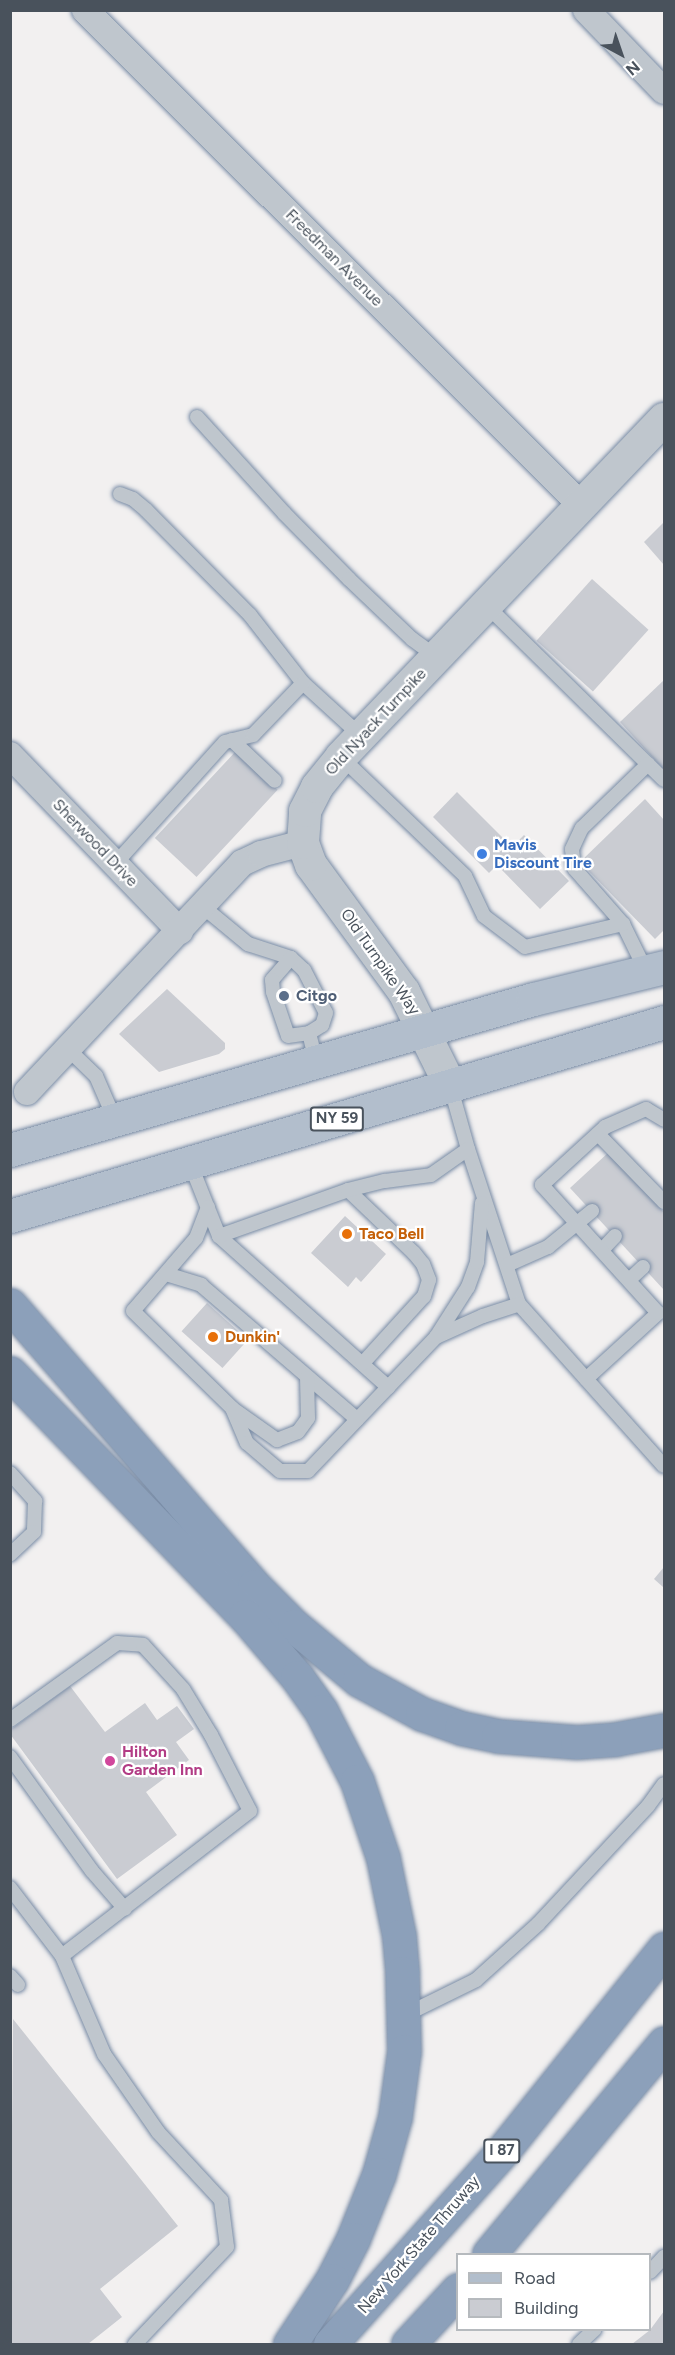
<!DOCTYPE html>
<style>
body{margin:0}
#map{position:relative;width:675px;height:2355px;overflow:hidden;background:#f2f0f0;font-family:Figtree,sans-serif}
div>[style]{position:absolute}
.building>*{inset:0;background:#caccd2;transform-origin:0 0}
.roads{filter:drop-shadow(0 0 2px #788ba5) drop-shadow(0 0 2px #788ba5)}
.service>*{height:14px;margin:-7px;padding:0 7px;transform-origin:7px;border-radius:7px;background:#bfc6cd}
.minor>*{height:26px;margin:-13px;padding:0 13px;transform-origin:13px;border-radius:13px;background:#bfc6cd}
.tertiary>*{height:32px;margin:-16px;padding:0 16px;transform-origin:16px;border-radius:16px;background:#bfc6cd}
.primary>*{height:33px;margin:-16.5px;padding:0 16.5px;transform-origin:16.5px;border-radius:16.5px;background:#b2becc}
.motorway>*{height:33px;margin:-16.5px;padding:0 16.5px;transform-origin:16.5px;border-radius:16.5px;background:#8ca0ba}
.dots>*{width:16px;height:16px;translate:-50% -50%;box-sizing:border-box;border:3px solid #fff;border-radius:50%}
span{translate:-50% -50%;white-space:nowrap;text-align:center;line-height:1.15;-webkit-text-stroke:4.5px #fff;paint-order:stroke}
.shield-label span{padding:2px 4px;background:#fff;border:2px solid;border-radius:4px;-webkit-text-stroke-width:0}
.shield-label{font-size:15px;color:#49525c;font-weight:700}
.street-label{font-size:16px;color:#49525c}
.shop-label{font-size:16px;color:#366cbe;font-weight:700}
.left{translate:0 -50%;text-align:left}
.service-label{font-size:16px;color:#4e5e75;font-weight:700}
.food-label{font-size:16px;color:#c56008;font-weight:700}
.hotel-label{font-size:16px;color:#b23c85;font-weight:700}
.frame{position:absolute;inset:0;border:12px solid #49525c;pointer-events:none}
.legend{position:absolute;left:456px;top:2253px;width:195px;height:78px;box-sizing:border-box;background:#fff;border:2px solid #b6babe;margin:0;padding:8px 10px;list-style:none;font-size:18px;color:#49525c}
.legend li{display:flex;align-items:center;gap:12px;height:30px}
.legend b{width:30px;border:2px solid #b6babe}
.north{position:absolute;left:591px;top:24px;width:60px;height:60px;-webkit-text-stroke:4px #fff;paint-order:stroke;rotate:140deg;font-size:16px;font-weight:700;line-height:24px;text-align:center;color:#49525c}
.north::after{content:'';display:block;margin:auto;width:21px;height:27px;background:#49525c;clip-path:polygon(50% 0,100% 100%,50% 72%,0 100%)}
</style>
<div id="map">
<div class="building">
<i style="clip-path:polygon(664px 522px,664px 565px,644px 542px)"></i>
<i style="left:592px;top:579px;width:76px;height:83px;rotate:42deg"></i>
<i style="clip-path:polygon(664px 680px,664px 770px,620px 722px)"></i>
<i style="left:236px;top:751px;width:57px;height:119px;rotate:43deg"></i>
<i style="clip-path:polygon(457px 792px,512px 847px,524px 835px,569px 881px,540px 909px,497px 865px,489px 873px,433px 817px)"></i>
<i style="clip-path:polygon(645px 799px,664px 820px,664px 930px,655px 939px,580px 862px)"></i>
<i style="clip-path:polygon(167px 989px,225px 1043px,225px 1049px,219px 1054px,159px 1072px,119px 1034px)"></i>
<i style="clip-path:polygon(609px 1152px,664px 1212px,664px 1290px,570px 1188px)"></i>
<i style="clip-path:polygon(345px 1216px,386px 1254px,361px 1282px,356px 1277px,348px 1287px,311px 1253px)"></i>
<i style="left:207px;top:1303px;width:55px;height:38px;rotate:42deg"></i>
<i style="clip-path:polygon(664px 1567px,664px 1586px,663px 1587px,654px 1579px)"></i>
<i style="clip-path:polygon(70px 1686px,105px 1732px,145px 1703px,157px 1720px,177px 1706px,194px 1729px,176px 1742px,189px 1760px,146px 1792px,177px 1835px,117px 1879px,10px 1734px,10px 1730px)"></i>
<i style="clip-path:polygon(13px 2019px,178px 2226px,100px 2289px,122px 2317px,88px 2344px,10px 2344px)"></i>
<i style="clip-path:polygon(664px 2311px,664px 2344px,632px 2344px,650px 2330px)"></i>
</div>
<div class="roads">
<div class="service">
<i style="left:197px;top:417px;width:130px;rotate:47.8deg"></i>
<i style="left:284px;top:513px;width:93px;rotate:45.4deg"></i>
<i style="left:349px;top:579px;width:87px;rotate:43.6deg"></i>
<i style="left:412px;top:639px;width:31px;rotate:36deg"></i>
<i style="left:120px;top:494px;width:14px;rotate:21deg"></i>
<i style="left:133px;top:499px;width:17px;rotate:40deg"></i>
<i style="left:146px;top:510px;width:148px;rotate:45.3deg"></i>
<i style="left:250px;top:615px;width:86px;rotate:52.1deg"></i>
<i style="left:303px;top:683px;width:79px;rotate:42.4deg"></i>
<i style="left:487px;top:606px;width:248px;rotate:44.5deg"></i>
<i style="left:232px;top:740px;width:59px;rotate:43.6deg"></i>
<i style="left:341px;top:757px;width:172px;rotate:43.8deg"></i>
<i style="left:465px;top:876px;width:44px;rotate:64.6deg"></i>
<i style="left:484px;top:916px;width:51px;rotate:37.1deg"></i>
<i style="left:525px;top:947px;width:101px;rotate:-13.2deg"></i>
<i style="left:623px;top:924px;width:52px;rotate:63.9deg"></i>
<i style="left:115px;top:864px;width:164px;rotate:-48deg"></i>
<i style="left:225px;top:742px;width:29px;rotate:-14deg"></i>
<i style="left:253px;top:735px;width:72px;rotate:-46.1deg"></i>
<i style="left:202px;top:906px;width:60px;rotate:39.6deg"></i>
<i style="left:248px;top:944px;width:45px;rotate:18deg"></i>
<i style="left:291px;top:958px;width:18px;rotate:43deg"></i>
<i style="left:304px;top:970px;width:48px;rotate:62.9deg"></i>
<i style="left:326px;top:1013px;width:13px;rotate:108deg"></i>
<i style="left:322px;top:1025px;width:15px;rotate:148deg"></i>
<i style="left:309px;top:1033px;width:29px;rotate:76deg"></i>
<i style="left:623px;top:924px;width:74px;rotate:-131.2deg"></i>
<i style="left:574px;top:868px;width:19px;rotate:-96deg"></i>
<i style="left:572px;top:849px;width:23px;rotate:-65deg"></i>
<i style="left:582px;top:828px;width:92px;rotate:-44.1deg"></i>
<i style="left:291px;top:958px;width:29px;rotate:131deg"></i>
<i style="left:272px;top:980px;width:12px;rotate:85deg"></i>
<i style="left:273px;top:992px;width:46px;rotate:71.2deg"></i>
<i style="left:288px;top:1036px;width:21px;rotate:-8deg"></i>
<i style="left:68px;top:1049px;width:39px;rotate:44deg"></i>
<i style="left:96px;top:1076px;width:48px;rotate:66.6deg"></i>
<i style="left:450px;top:1085px;width:66px;rotate:74.3deg"></i>
<i style="left:468px;top:1149px;width:163px;rotate:71.8deg"></i>
<i style="left:519px;top:1304px;width:217px;rotate:48.2deg"></i>
<i style="left:598px;top:1134px;width:95px;rotate:45.9deg"></i>
<i style="left:190px;top:1163px;width:79px;rotate:68.3deg"></i>
<i style="left:219px;top:1236px;width:227px;rotate:41.8deg"></i>
<i style="left:348px;top:1190px;width:91px;rotate:43.7deg"></i>
<i style="left:414px;top:1253px;width:14px;rotate:51deg"></i>
<i style="left:423px;top:1264px;width:17px;rotate:69deg"></i>
<i style="left:429px;top:1280px;width:17px;rotate:107deg"></i>
<i style="left:424px;top:1296px;width:91px;rotate:132.3deg"></i>
<i style="left:208px;top:1207px;width:33px;rotate:111deg"></i>
<i style="left:196px;top:1238px;width:96px;rotate:130.8deg"></i>
<i style="left:133px;top:1311px;width:139px;rotate:44.4deg"></i>
<i style="left:232px;top:1408px;width:38px;rotate:67deg"></i>
<i style="left:247px;top:1443px;width:43px;rotate:40.3deg"></i>
<i style="left:280px;top:1471px;width:28px"></i>
<i style="left:308px;top:1471px;width:185px;rotate:-46.3deg"></i>
<i style="left:436px;top:1337px;width:51px;rotate:-24.1deg"></i>
<i style="left:483px;top:1316px;width:38px;rotate:-18deg"></i>
<i style="left:219px;top:1236px;width:137px;rotate:-19.6deg"></i>
<i style="left:348px;top:1190px;width:38px;rotate:-14deg"></i>
<i style="left:385px;top:1181px;width:46px;rotate:-7.4deg"></i>
<i style="left:431px;top:1175px;width:45px;rotate:-35.1deg"></i>
<i style="left:602px;top:1250px;width:19px;rotate:-47deg"></i>
<i style="left:507px;top:1265px;width:45px;rotate:-23.7deg"></i>
<i style="left:548px;top:1247px;width:57px;rotate:-39.3deg"></i>
<i style="left:166px;top:1274px;width:37px;rotate:17deg"></i>
<i style="left:201px;top:1285px;width:206px;rotate:40.7deg"></i>
<i style="left:629px;top:1280px;width:19px;rotate:-43deg"></i>
<i style="left:436px;top:1337px;width:59px;rotate:-57.4deg"></i>
<i style="left:468px;top:1287px;width:27px;rotate:-70deg"></i>
<i style="left:477px;top:1262px;width:59px;rotate:-85.2deg"></i>
<i style="left:586px;top:1379px;width:98px;rotate:-42.5deg"></i>
<i style="left:658px;top:1313px;width:173px;rotate:-132.2deg"></i>
<i style="left:542px;top:1185px;width:86px;rotate:-42.6deg"></i>
<i style="left:605px;top:1127px;width:45px;rotate:-23.7deg"></i>
<i style="left:646px;top:1109px;width:21px;rotate:31deg"></i>
<i style="left:233px;top:1409px;width:54px;rotate:35.2deg"></i>
<i style="left:277px;top:1440px;width:22px;rotate:-21deg"></i>
<i style="left:298px;top:1432px;width:17px;rotate:-54deg"></i>
<i style="left:308px;top:1418px;width:40px;rotate:-91.4deg"></i>
<i style="left:10px;top:1473px;width:38px;rotate:48deg"></i>
<i style="left:35px;top:1501px;width:31px;rotate:92deg"></i>
<i style="left:34px;top:1532px;width:33px;rotate:137deg"></i>
<i style="left:10px;top:1720px;width:132px;rotate:-35.7deg"></i>
<i style="left:117px;top:1643px;width:26px;rotate:4deg"></i>
<i style="left:143px;top:1645px;width:59px;rotate:47.7deg"></i>
<i style="left:183px;top:1689px;width:54px;rotate:58.7deg"></i>
<i style="left:211px;top:1735px;width:85px;rotate:62.8deg"></i>
<i style="left:250px;top:1811px;width:237px;rotate:142.4deg"></i>
<i style="left:10px;top:1757px;width:140px;rotate:54.3deg"></i>
<i style="left:92px;top:1871px;width:50px;rotate:49deg"></i>
<i style="left:10px;top:1888px;width:86px;rotate:52.6deg"></i>
<i style="left:62px;top:1956px;width:107px;rotate:66.8deg"></i>
<i style="left:104px;top:2054px;width:95px;rotate:55.3deg"></i>
<i style="left:158px;top:2132px;width:93px;rotate:47.2deg"></i>
<i style="left:221px;top:2200px;width:47px;rotate:82.7deg"></i>
<i style="left:227px;top:2247px;width:134px;rotate:133.5deg"></i>
<i style="left:10px;top:1976px;width:12px;rotate:48deg"></i>
<i style="left:405px;top:2015px;width:79px;rotate:-26.2deg"></i>
<i style="left:476px;top:1980px;width:84px;rotate:-42.1deg"></i>
<i style="left:538px;top:1924px;width:161px;rotate:-47deg"></i>
<i style="left:648px;top:1806px;width:27px;rotate:-54deg"></i>
<i style="left:650px;top:2272px;width:21px;rotate:-47deg"></i>
<i style="left:579px;top:2344px;width:21px;rotate:-43deg"></i>
</div>
<div class="minor">
<i style="left:85px;top:10px;width:702px;rotate:44.94deg"></i>
<i style="left:586px;top:10px;width:112px;rotate:46.1deg"></i>
<i style="left:10px;top:755px;width:245px;rotate:46deg"></i>
<i style="left:27px;top:1092px;width:314px;rotate:-46.8deg"></i>
<i style="left:242px;top:863px;width:21px;rotate:-25deg"></i>
<i style="left:261px;top:854px;width:43px;rotate:-14.7deg"></i>
</div>
<div class="tertiary">
<i style="left:450px;top:1085px;width:104px;rotate:-116.3deg"></i>
<i style="left:404px;top:992px;width:157px;rotate:-126.2deg"></i>
<i style="left:311px;top:865px;width:23px;rotate:-110deg"></i>
<i style="left:303px;top:843px;width:32px;rotate:-86deg"></i>
<i style="left:305px;top:811px;width:27px;rotate:-63deg"></i>
<i style="left:317px;top:787px;width:38px;rotate:-51deg"></i>
<i style="left:341px;top:757px;width:468px;rotate:-46.3deg"></i>
</div>
<div class="primary">
<i style="left:10px;top:1150px;width:544px;rotate:-16.1deg"></i>
<i style="left:533px;top:999px;width:135px;rotate:-13.7deg"></i>
<i style="left:10px;top:1216px;width:682px;rotate:-16.52deg"></i>
</div>
<div class="motorway">
<i style="left:10px;top:1305px;width:372px;rotate:49deg"></i>
<i style="left:254px;top:1586px;width:57px;rotate:45deg"></i>
<i style="left:294px;top:1626px;width:85px;rotate:39.7deg"></i>
<i style="left:359px;top:1680px;width:72px;rotate:28.4deg"></i>
<i style="left:422px;top:1714px;width:41px;rotate:19.7deg"></i>
<i style="left:461px;top:1728px;width:38px;rotate:12deg"></i>
<i style="left:498px;top:1736px;width:79px;rotate:4.3deg"></i>
<i style="left:577px;top:1742px;width:39px;rotate:-4deg"></i>
<i style="left:616px;top:1739px;width:49px;rotate:-10.6deg"></i>
<i style="left:10px;top:1373px;width:338px;rotate:46deg"></i>
<i style="left:245px;top:1616px;width:80px;rotate:49.6deg"></i>
<i style="left:297px;top:1677px;width:42px;rotate:54.8deg"></i>
<i style="left:321px;top:1711px;width:79px;rotate:62.8deg"></i>
<i style="left:357px;top:1781px;width:81px;rotate:71.3deg"></i>
<i style="left:383px;top:1858px;width:80px;rotate:78.4deg"></i>
<i style="left:399px;top:1936px;width:37px;rotate:85deg"></i>
<i style="left:402px;top:1973px;width:78px;rotate:88.5deg"></i>
<i style="left:404px;top:2051px;width:67px;rotate:97.8deg"></i>
<i style="left:395px;top:2117px;width:59px;rotate:105.7deg"></i>
<i style="left:379px;top:2174px;width:70px;rotate:111.8deg"></i>
<i style="left:353px;top:2239px;width:46px;rotate:117.1deg"></i>
<i style="left:332px;top:2280px;width:77px;rotate:123.3deg"></i>
<i style="left:489px;top:2254px;width:274px;rotate:-50.3deg"></i>
<i style="left:330px;top:2344px;width:263px;rotate:-48.2deg"></i>
<i style="left:505px;top:2148px;width:255px;rotate:-51.4deg"></i>
<i style="left:408px;top:2344px;width:74px;rotate:-47.2deg"></i>
</div>
</div>
<div class="dots">
<i style="left:482px;top:854px;background:#3f7fe0"></i>
<i style="left:284px;top:996px;background:#5c6f8a"></i>
<i style="left:347px;top:1234px;background:#e8710a"></i>
<i style="left:213px;top:1337px;background:#e8710a"></i>
<i style="left:110px;top:1761px;background:#d1479c"></i>
</div>
<div class="shield-label">
<span style="left:337px;top:1119px">NY 59</span>
<span style="left:502px;top:2151px">I 87</span>
</div>
<div class="street-label">
<span style="left:334px;top:258px;rotate:45deg">Freedman Avenue</span>
<span style="left:376px;top:722px;rotate:-47deg">Old Nyack Turnpike</span>
<span style="left:95px;top:843px;rotate:46deg">Sherwood Drive</span>
<span style="left:380px;top:962px;rotate:55deg">Old Turnpike Way</span>
<span style="left:419px;top:2245px;rotate:-49deg">New York State Thruway</span>
</div>
<div class="shop-label">
<span class="left" style="left:494px;top:854px">Mavis<br>Discount Tire</span>
</div>
<div class="service-label">
<span class="left" style="left:296px;top:996px">Citgo</span>
</div>
<div class="food-label">
<span class="left" style="left:359px;top:1234px">Taco Bell</span>
<span class="left" style="left:225px;top:1337px">Dunkin'</span>
</div>
<div class="hotel-label">
<span class="left" style="left:122px;top:1761px">Hilton<br>Garden Inn</span>
</div>
<div class="frame"></div>
<ul class="legend">
<li><b style="height:8px;background:#b2becc"></b>Road</li>
<li><b style="height:16px;background:#caccd2"></b>Building</li>
</ul>
<div class="north">N</div>
</div>
